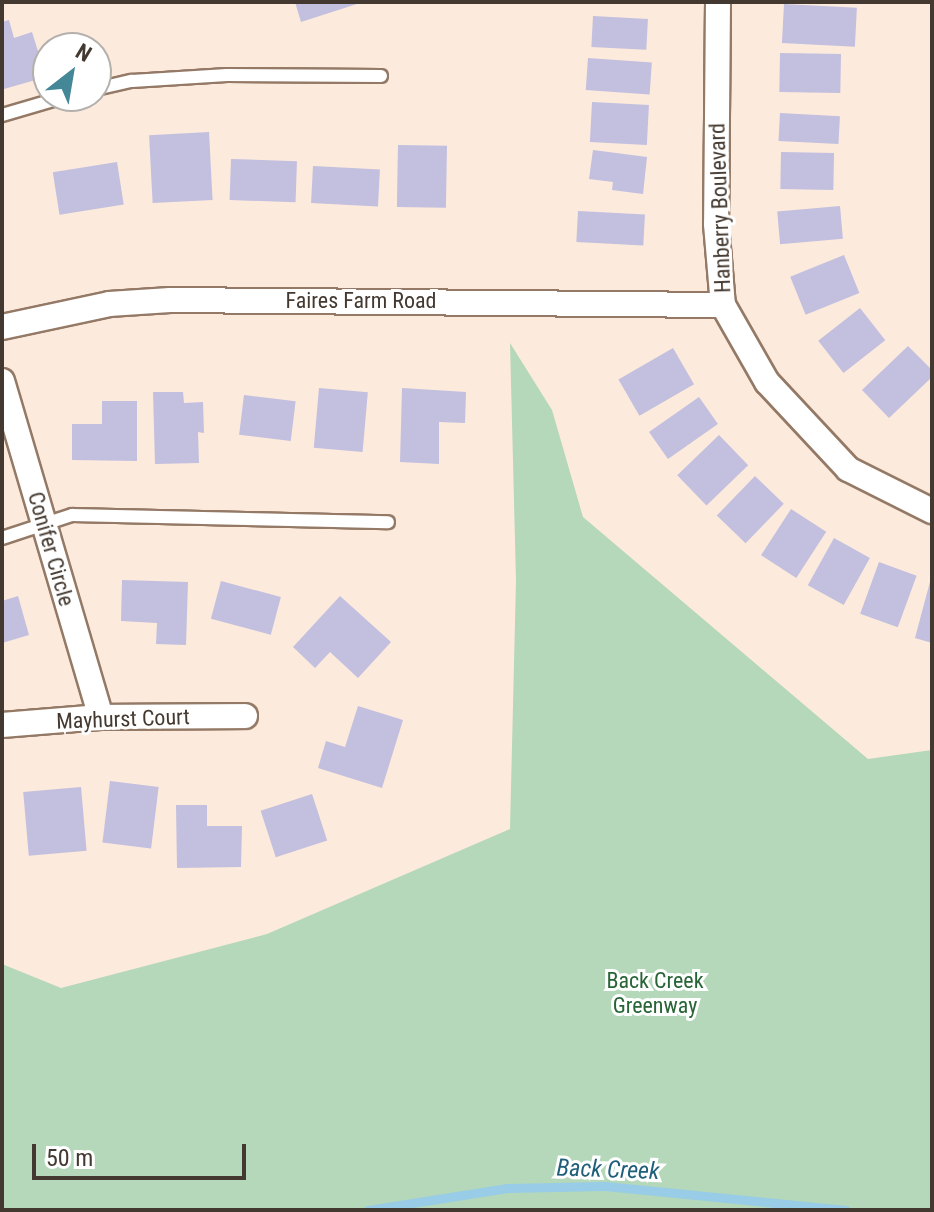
<!DOCTYPE html>
<style>
body{margin:0}
#map{position:relative;width:934px;height:1212px;overflow:hidden;background:#fceadd;font-family:"Roboto Condensed",sans-serif}
div>[style]{position:absolute}
.green>*{inset:0;background:#b4d8b9}
.stream>*{height:9px;margin:-4.5px;padding:0 4.5px;transform-origin:4.5px;border-radius:4.5px;background:#98cce7}
.building>*{inset:0;background:#c2bfdf;transform-origin:0 0}
.roads{filter:drop-shadow(2px 0 #947a66) drop-shadow(-2px 0 #947a66) drop-shadow(0 2px #947a66) drop-shadow(0 -2px #947a66)}
.service>*{height:12px;margin:-6px;padding:0 6px;transform-origin:6px;border-radius:6px;background:#fff}
.minor>*{height:24px;margin:-12px;padding:0 12px;transform-origin:12px;border-radius:12px;background:#fff}
span{translate:-50% -50%;white-space:nowrap;text-align:center;line-height:1.15;-webkit-text-stroke:6px #fff;paint-order:stroke}
.street-label{font-size:22px;color:#443930}
.park-label{font-size:22px;color:#286436}
.water-label{font-size:24px;color:#205f7a;font-style:italic}
.frame{position:absolute;inset:0;border:4px solid #443930;pointer-events:none}
.north{position:absolute;left:32px;top:32px;width:80px;height:80px;box-sizing:border-box;background:#fff;border:2px solid #b4b0ac;border-radius:50%;rotate:31deg;font-size:22px;font-weight:700;line-height:32px;text-align:center;color:#443930}
.north::after{content:'';display:block;margin:auto;width:28px;height:36px;background:#448797;clip-path:polygon(50% 0,100% 100%,50% 72%,0 100%)}
.scale{position:absolute;left:32px;top:1144px;width:214px;height:36px;box-sizing:border-box;border:4px solid #443930;border-top:0;padding-left:10px;font-size:24px;line-height:28px;white-space:nowrap;color:#443930;-webkit-text-stroke:6px #fff;paint-order:stroke}
</style>
<div id="map">
<div class="green">
<i style="clip-path:polygon(510px 343px,552px 410px,583px 517px,868px 759px,932px 750px,932px 1210px,2px 1210px,2px 964px,61px 988px,267px 934px,510px 829px,516px 581px)"></i>
</div>
<div class="stream">
<i style="left:368px;top:1210px;width:141px;rotate:-9deg"></i>
<i style="left:507px;top:1188px;width:98px;rotate:-1.2deg"></i>
<i style="left:605px;top:1186px;width:242px;rotate:5.7deg"></i>
</div>
<div class="building">
<i style="clip-path:polygon(295px 2px,360px 2px,360px 3px,301px 22px)"></i>
<i style="left:784px;top:4px;width:73px;height:39px;rotate:3deg"></i>
<i style="left:593px;top:16px;width:55px;height:31px;rotate:3deg"></i>
<i style="clip-path:polygon(9px 20px,14px 38px,32px 32px,46px 77px,4px 89px,2px 22px)"></i>
<i style="left:780px;top:53px;width:61px;height:39px;rotate:1deg"></i>
<i style="left:588px;top:58px;width:64px;height:32px;rotate:4deg"></i>
<i style="left:592px;top:102px;width:57px;height:40px;rotate:3deg"></i>
<i style="left:780px;top:113px;width:60px;height:28px;rotate:3deg"></i>
<i style="left:209px;top:132px;width:68px;height:60px;rotate:87deg"></i>
<i style="left:398px;top:145px;width:49px;height:62px;rotate:1deg"></i>
<i style="clip-path:polygon(593px 150px,647px 157px,643px 194px,612px 190px,613px 182px,589px 179px)"></i>
<i style="left:781px;top:152px;width:53px;height:37px;rotate:1deg"></i>
<i style="left:231px;top:159px;width:66px;height:41px;rotate:2deg"></i>
<i style="left:117px;top:162px;width:43px;height:65px;rotate:81deg"></i>
<i style="left:313px;top:166px;width:67px;height:37px;rotate:3deg"></i>
<i style="left:840px;top:206px;width:33px;height:63px;rotate:85deg"></i>
<i style="left:578px;top:211px;width:67px;height:31px;rotate:3deg"></i>
<i style="left:844px;top:255px;width:41px;height:58px;rotate:68deg"></i>
<i style="left:860px;top:308px;width:41px;height:53px;rotate:52deg"></i>
<i style="clip-path:polygon(908px 346px,932px 370px,932px 377px,889px 418px,862px 390px)"></i>
<i style="left:673px;top:348px;width:42px;height:63px;rotate:60deg"></i>
<i style="left:319px;top:388px;width:49px;height:60px;rotate:5deg"></i>
<i style="clip-path:polygon(402px 388px,466px 392px,465px 423px,439px 422px,439px 464px,400px 462px)"></i>
<i style="clip-path:polygon(153px 392px,183px 392px,184px 403px,203px 402px,204px 433px,198px 432px,199px 463px,155px 464px)"></i>
<i style="left:244px;top:395px;width:52px;height:40px;rotate:7deg"></i>
<i style="left:699px;top:397px;width:33px;height:61px;rotate:55deg"></i>
<i style="clip-path:polygon(102px 401px,137px 401px,137px 461px,72px 460px,72px 424px,102px 424px)"></i>
<i style="left:719px;top:435px;width:42px;height:58px;rotate:46deg"></i>
<i style="left:755px;top:476px;width:40px;height:55px;rotate:44deg"></i>
<i style="left:791px;top:509px;width:42px;height:55px;rotate:33deg"></i>
<i style="left:834px;top:538px;width:41px;height:54px;rotate:29deg"></i>
<i style="left:879px;top:562px;width:40px;height:55px;rotate:20deg"></i>
<i style="clip-path:polygon(931px 578px,932px 579px,932px 643px,915px 638px)"></i>
<i style="clip-path:polygon(122px 580px,188px 582px,186px 645px,156px 644px,157px 623px,121px 621px)"></i>
<i style="left:221px;top:581px;width:62px;height:39px;rotate:15deg"></i>
<i style="clip-path:polygon(18px 596px,29px 635px,2px 643px,2px 601px)"></i>
<i style="clip-path:polygon(340px 596px,391px 642px,358px 678px,330px 652px,315px 668px,293px 647px)"></i>
<i style="clip-path:polygon(358px 706px,403px 720px,382px 788px,318px 768px,326px 741px,345px 747px)"></i>
<i style="left:110px;top:781px;width:49px;height:62px;rotate:7deg"></i>
<i style="left:81px;top:787px;width:64px;height:58px;rotate:85deg"></i>
<i style="left:312px;top:794px;width:49px;height:54px;rotate:72deg"></i>
<i style="clip-path:polygon(176px 805px,207px 805px,207px 826px,242px 826px,241px 867px,177px 868px)"></i>
</div>
<div class="roads">
<div class="service">
<i style="left:96px;top:89px;width:37px;rotate:-13deg"></i>
<i style="left:132px;top:81px;width:95px;rotate:-3.6deg"></i>
<i style="left:227px;top:75px;width:154px;rotate:0.4deg"></i>
<i style="left:2px;top:115px;width:68px;rotate:-16.3deg"></i>
<i style="left:2px;top:538px;width:74px;rotate:-18.2deg"></i>
<i style="left:72px;top:515px;width:316px;rotate:1.3deg"></i>
</div>
<div class="minor">
<i style="left:718px;top:2px;width:222px;rotate:90.5deg"></i>
<i style="left:716px;top:224px;width:81px;rotate:85.1deg"></i>
<i style="left:723px;top:305px;width:89px;rotate:60.3deg"></i>
<i style="left:767px;top:382px;width:119px;rotate:47deg"></i>
<i style="left:848px;top:469px;width:94px;rotate:26.6deg"></i>
<i style="left:2px;top:327px;width:109px;rotate:-12.1deg"></i>
<i style="left:109px;top:304px;width:61px;rotate:-3.8deg"></i>
<i style="left:170px;top:300px;width:553px;rotate:0.52deg"></i>
<i style="left:2px;top:381px;width:350px;rotate:73.6deg"></i>
<i style="left:2px;top:725px;width:99px;rotate:-4.6deg"></i>
<i style="left:101px;top:717px;width:144px;rotate:-0.4deg"></i>
</div>
</div>
<div class="street-label">
<span style="left:720px;top:208px;rotate:-92deg">Hanberry Boulevard</span>
<span style="left:361px;top:301px">Faires Farm Road</span>
<span style="left:51px;top:549px;rotate:74deg">Conifer Circle</span>
<span style="left:123px;top:719px;rotate:-2deg">Mayhurst Court</span>
</div>
<div class="park-label">
<span style="left:655px;top:993px">Back Creek<br>Greenway</span>
</div>
<div class="water-label">
<span style="left:608px;top:1170px;rotate:2deg">Back Creek</span>
</div>
<div class="frame"></div>
<div class="north">N</div>
<div class="scale">50 m</div>
</div>
